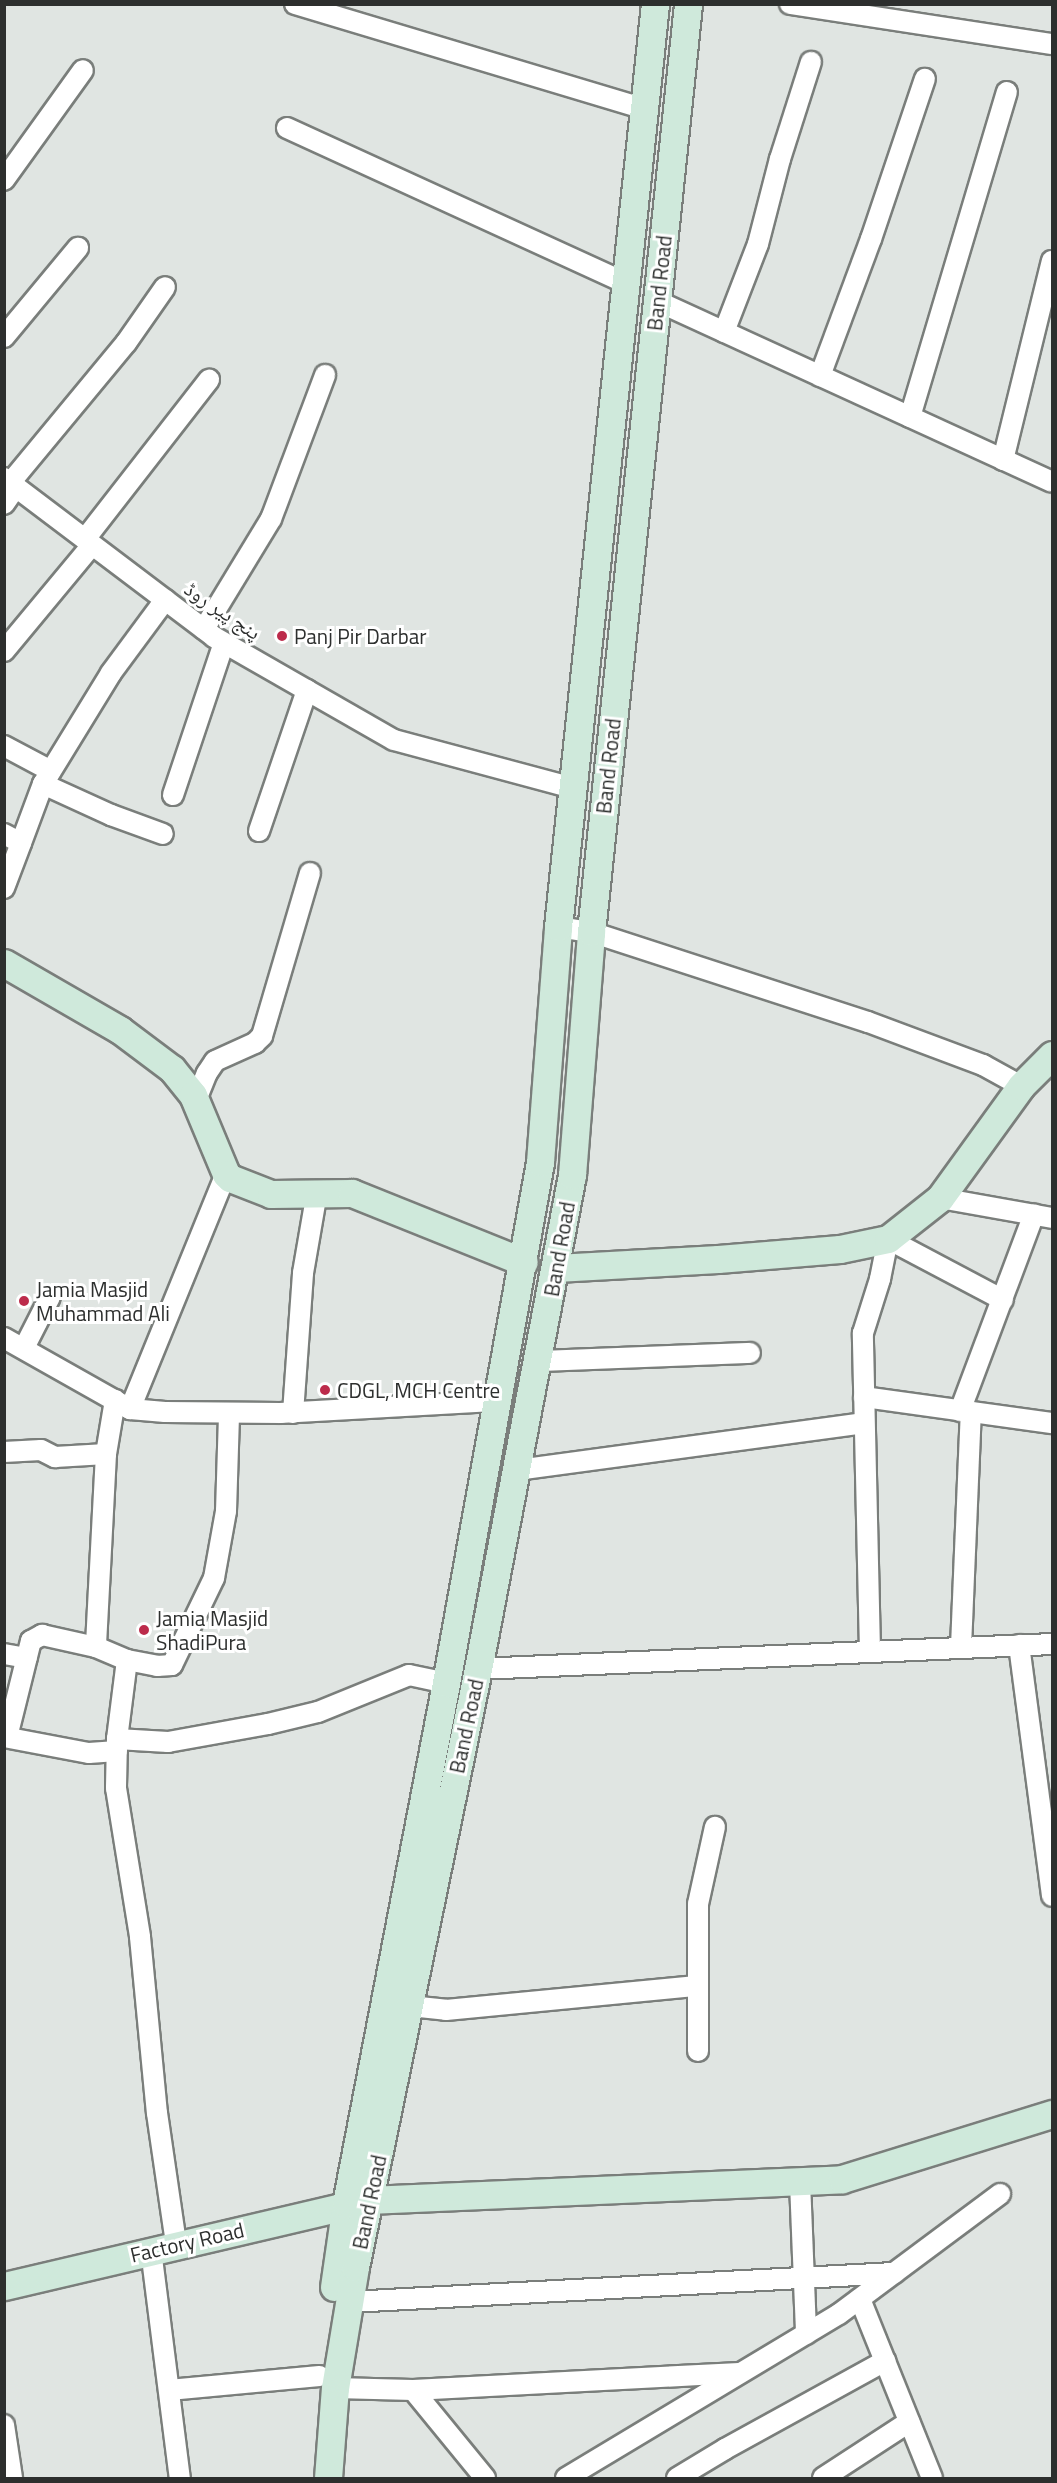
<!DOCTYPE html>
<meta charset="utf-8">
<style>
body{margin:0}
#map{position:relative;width:1057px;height:2483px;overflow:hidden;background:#e0e5e2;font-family:"Titillium Web","Noto Naskh Arabic",sans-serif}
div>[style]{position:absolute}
.roads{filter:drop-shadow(2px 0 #7a7e7b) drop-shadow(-2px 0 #7a7e7b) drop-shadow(0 2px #7a7e7b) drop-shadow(0 -2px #7a7e7b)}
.street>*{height:20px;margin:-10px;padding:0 10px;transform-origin:10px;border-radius:10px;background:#fff}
.secondary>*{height:27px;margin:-13.5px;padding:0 13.5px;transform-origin:13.5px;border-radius:13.5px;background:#cfe9db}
.dots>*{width:16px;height:16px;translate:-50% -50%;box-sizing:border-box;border:3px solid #fff;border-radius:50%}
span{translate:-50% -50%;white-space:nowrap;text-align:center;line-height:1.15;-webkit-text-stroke:6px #fff;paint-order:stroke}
.street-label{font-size:21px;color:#2d2f2e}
.poi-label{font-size:21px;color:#2d2f2e}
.left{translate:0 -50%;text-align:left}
.frame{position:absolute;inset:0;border:6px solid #2d2f2e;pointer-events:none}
</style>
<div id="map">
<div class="roads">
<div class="street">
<i style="left:295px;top:4px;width:365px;rotate:16.7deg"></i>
<i style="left:790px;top:4px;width:265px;rotate:8.7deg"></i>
<i style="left:287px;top:128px;width:374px;rotate:24.6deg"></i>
<i style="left:4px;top:180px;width:135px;rotate:-54.3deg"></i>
<i style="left:657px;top:301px;width:434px;rotate:24.6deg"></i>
<i style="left:724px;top:332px;width:94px;rotate:-68.9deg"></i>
<i style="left:758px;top:244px;width:88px;rotate:-75.5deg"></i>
<i style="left:780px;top:159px;width:102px;rotate:-72.3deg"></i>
<i style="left:4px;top:337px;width:116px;rotate:-50.3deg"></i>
<i style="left:820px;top:376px;width:146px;rotate:-69.6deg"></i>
<i style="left:871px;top:239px;width:169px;rotate:-71.4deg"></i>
<i style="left:910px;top:417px;width:339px;rotate:-73.4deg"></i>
<i style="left:1003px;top:460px;width:205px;rotate:-76.2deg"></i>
<i style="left:4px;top:478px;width:263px;rotate:37.1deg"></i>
<i style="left:214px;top:637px;width:207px;rotate:29.8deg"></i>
<i style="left:394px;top:740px;width:185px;rotate:15deg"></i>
<i style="left:10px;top:483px;width:182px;rotate:-50.4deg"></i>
<i style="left:126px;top:343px;width:68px;rotate:-55.1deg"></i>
<i style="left:4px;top:504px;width:21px;rotate:-55deg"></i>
<i style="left:85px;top:539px;width:202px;rotate:-52.1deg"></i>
<i style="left:204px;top:629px;width:129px;rotate:-58.7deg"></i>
<i style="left:271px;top:519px;width:154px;rotate:-69.4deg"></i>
<i style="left:4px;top:651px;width:138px;rotate:-50.3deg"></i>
<i style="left:4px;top:746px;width:53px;rotate:28deg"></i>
<i style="left:43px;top:784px;width:75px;rotate:24.5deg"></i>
<i style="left:111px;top:815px;width:55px;rotate:20.1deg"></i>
<i style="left:173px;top:795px;width:160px;rotate:-71.5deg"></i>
<i style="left:259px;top:831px;width:149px;rotate:-71.2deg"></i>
<i style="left:4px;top:834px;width:19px;rotate:28deg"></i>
<i style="left:21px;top:843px;width:63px;rotate:-69.6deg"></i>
<i style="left:43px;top:784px;width:130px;rotate:-58.5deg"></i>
<i style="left:111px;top:673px;width:91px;rotate:-53.5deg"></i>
<i style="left:4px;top:888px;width:48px;rotate:-69.3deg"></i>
<i style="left:558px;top:927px;width:33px;rotate:9deg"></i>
<i style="left:591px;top:932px;width:291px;rotate:18deg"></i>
<i style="left:868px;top:1022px;width:123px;rotate:20.5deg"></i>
<i style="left:983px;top:1065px;width:43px;rotate:28.9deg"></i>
<i style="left:196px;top:1100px;width:29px;rotate:-68deg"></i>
<i style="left:207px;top:1073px;width:14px;rotate:-56deg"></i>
<i style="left:215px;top:1061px;width:44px;rotate:-24.2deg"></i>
<i style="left:255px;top:1043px;width:10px;rotate:-45deg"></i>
<i style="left:262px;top:1036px;width:170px;rotate:-73.6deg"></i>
<i style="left:940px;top:1198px;width:114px;rotate:10.1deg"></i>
<i style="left:4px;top:1338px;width:145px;rotate:29.4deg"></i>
<i style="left:130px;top:1409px;width:35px;rotate:5deg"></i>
<i style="left:165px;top:1412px;width:116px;rotate:0.5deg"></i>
<i style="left:281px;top:1413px;width:216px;rotate:-3.2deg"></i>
<i style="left:24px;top:1348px;width:57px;rotate:-63deg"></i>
<i style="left:538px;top:1361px;width:212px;rotate:-2.2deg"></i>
<i style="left:864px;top:1397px;width:190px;rotate:7.9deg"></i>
<i style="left:130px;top:1409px;width:254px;rotate:-67.8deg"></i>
<i style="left:960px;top:1411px;width:210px;rotate:-69.4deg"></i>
<i style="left:293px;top:1413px;width:140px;rotate:-85.9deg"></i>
<i style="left:303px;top:1273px;width:82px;rotate:-80.2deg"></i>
<i style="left:4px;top:1452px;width:37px;rotate:-3deg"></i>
<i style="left:41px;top:1450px;width:16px;rotate:27deg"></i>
<i style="left:55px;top:1457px;width:51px;rotate:-3.4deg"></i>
<i style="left:106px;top:1454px;width:55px;rotate:-80.5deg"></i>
<i style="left:106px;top:1454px;width:193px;rotate:93deg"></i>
<i style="left:96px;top:1647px;width:34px;rotate:23deg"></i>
<i style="left:127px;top:1660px;width:80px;rotate:97.2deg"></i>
<i style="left:117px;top:1739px;width:51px;rotate:3.4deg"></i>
<i style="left:168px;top:1742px;width:102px;rotate:-10.2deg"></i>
<i style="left:268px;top:1724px;width:51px;rotate:-13.5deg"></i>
<i style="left:318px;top:1712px;width:98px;rotate:-22.1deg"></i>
<i style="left:409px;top:1675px;width:38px;rotate:12deg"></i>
<i style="left:517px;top:1470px;width:350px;rotate:-7.7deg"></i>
<i style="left:1019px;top:1645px;width:253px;rotate:82.5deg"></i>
<i style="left:961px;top:1647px;width:235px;rotate:-87.6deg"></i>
<i style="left:870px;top:1651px;width:318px;rotate:-91.3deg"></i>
<i style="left:863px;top:1333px;width:57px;rotate:-72.5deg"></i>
<i style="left:880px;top:1279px;width:41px;rotate:-78.7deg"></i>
<i style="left:888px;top:1239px;width:130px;rotate:27.9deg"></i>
<i style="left:4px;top:1654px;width:23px;rotate:10deg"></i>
<i style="left:127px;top:1660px;width:31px;rotate:11deg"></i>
<i style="left:157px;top:1666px;width:15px;rotate:-4deg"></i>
<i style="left:172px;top:1665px;width:97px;rotate:-64.2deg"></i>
<i style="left:214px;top:1578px;width:68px;rotate:-79.8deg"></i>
<i style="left:226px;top:1511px;width:98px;rotate:-88.2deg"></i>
<i style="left:478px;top:1669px;width:575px;rotate:-2.49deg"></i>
<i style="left:4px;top:1737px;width:86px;rotate:10.7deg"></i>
<i style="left:89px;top:1753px;width:28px;rotate:-4deg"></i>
<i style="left:7px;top:1737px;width:99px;rotate:-76deg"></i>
<i style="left:31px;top:1641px;width:13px;rotate:-29deg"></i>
<i style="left:42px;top:1635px;width:55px;rotate:12.5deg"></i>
<i style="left:117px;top:1739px;width:49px;rotate:91.2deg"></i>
<i style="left:116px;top:1788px;width:151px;rotate:80.8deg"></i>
<i style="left:140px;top:1937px;width:177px;rotate:84.5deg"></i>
<i style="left:157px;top:2113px;width:132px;rotate:81.7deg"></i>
<i style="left:410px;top:2006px;width:36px;rotate:6deg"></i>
<i style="left:446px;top:2010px;width:252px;rotate:-5.5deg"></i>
<i style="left:698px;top:2051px;width:147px;rotate:-90deg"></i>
<i style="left:698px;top:1904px;width:79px;rotate:-77.6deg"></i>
<i style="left:800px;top:2182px;width:152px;rotate:87.7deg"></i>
<i style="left:151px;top:2250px;width:230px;rotate:82.8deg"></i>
<i style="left:860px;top:2299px;width:193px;rotate:68.1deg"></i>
<i style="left:350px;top:2302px;width:545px;rotate:-3.05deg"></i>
<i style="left:335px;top:2388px;width:78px;rotate:1.5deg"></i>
<i style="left:413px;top:2390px;width:114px;rotate:50.7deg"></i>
<i style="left:169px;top:2390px;width:151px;rotate:-5.3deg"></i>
<i style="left:413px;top:2390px;width:327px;rotate:-3deg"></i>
<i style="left:4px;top:2425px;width:54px;rotate:81.4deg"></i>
<i style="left:566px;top:2478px;width:318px;rotate:-31deg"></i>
<i style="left:839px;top:2314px;width:201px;rotate:-36.7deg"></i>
<i style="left:677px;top:2478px;width:56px;rotate:-31.1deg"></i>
<i style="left:725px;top:2449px;width:183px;rotate:-28.8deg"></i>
<i style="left:823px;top:2478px;width:103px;rotate:-33.1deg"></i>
</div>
<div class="secondary">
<i style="left:4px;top:963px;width:134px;rotate:30deg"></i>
<i style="left:120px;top:1030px;width:65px;rotate:36.9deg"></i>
<i style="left:172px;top:1069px;width:33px;rotate:51deg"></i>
<i style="left:193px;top:1095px;width:86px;rotate:67.3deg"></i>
<i style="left:226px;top:1174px;width:6px;rotate:45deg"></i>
<i style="left:230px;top:1178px;width:44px;rotate:21.3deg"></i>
<i style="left:271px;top:1194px;width:81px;rotate:-0.7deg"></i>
<i style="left:352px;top:1193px;width:185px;rotate:21.9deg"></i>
<i style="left:556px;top:1268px;width:162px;rotate:-3.2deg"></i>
<i style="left:718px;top:1259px;width:122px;rotate:-4.7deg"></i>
<i style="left:840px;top:1249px;width:49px;rotate:-11.8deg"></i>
<i style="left:888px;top:1239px;width:66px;rotate:-38.3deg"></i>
<i style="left:940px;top:1198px;width:138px;rotate:-54.1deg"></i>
<i style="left:1021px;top:1086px;width:44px;rotate:-45deg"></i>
<i style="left:4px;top:2286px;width:376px;rotate:-13.2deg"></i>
<i style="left:370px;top:2200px;width:472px;rotate:-2.5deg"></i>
<i style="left:842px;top:2179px;width:220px;rotate:-17.2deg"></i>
<i style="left:334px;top:2287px;width:84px;rotate:-81.8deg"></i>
<i style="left:346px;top:2204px;width:531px;rotate:-79.13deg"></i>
<i style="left:446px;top:1683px;width:529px;rotate:-79.77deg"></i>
<i style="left:540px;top:1162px;width:236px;rotate:-85.6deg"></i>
<i style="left:558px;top:927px;width:928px;rotate:-84deg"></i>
<i style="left:328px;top:2478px;width:90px;rotate:-85.6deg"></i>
<i style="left:335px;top:2388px;width:123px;rotate:-80.6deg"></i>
<i style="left:355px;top:2267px;width:611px;rotate:-78.38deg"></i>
<i style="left:478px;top:1669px;width:503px;rotate:-79.23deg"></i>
<i style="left:572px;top:1175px;width:244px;rotate:-85.5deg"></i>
<i style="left:591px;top:932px;width:933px;rotate:-84.03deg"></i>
</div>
</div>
<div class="dots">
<i style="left:282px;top:636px;background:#bc2b4b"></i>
<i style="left:24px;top:1301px;background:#bc2b4b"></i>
<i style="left:325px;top:1390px;background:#bc2b4b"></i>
<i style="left:144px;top:1630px;background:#bc2b4b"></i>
</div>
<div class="street-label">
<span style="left:659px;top:283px;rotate:-84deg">Band Road</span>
<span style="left:223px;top:610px;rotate:34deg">پنج پیر روڈ</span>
<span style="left:608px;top:766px;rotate:-84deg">Band Road</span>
<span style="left:559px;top:1249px;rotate:-80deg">Band Road</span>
<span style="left:466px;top:1726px;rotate:-78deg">Band Road</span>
<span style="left:369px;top:2202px;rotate:-78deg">Band Road</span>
<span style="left:187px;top:2242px;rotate:-13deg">Factory Road</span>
</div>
<div class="poi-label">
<span class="left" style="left:294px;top:636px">Panj Pir Darbar</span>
<span class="left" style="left:36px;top:1301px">Jamia Masjid<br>Muhammad Ali</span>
<span class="left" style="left:337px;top:1390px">CDGL, MCH Centre</span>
<span class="left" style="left:156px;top:1630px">Jamia Masjid<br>ShadiPura</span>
</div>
<div class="frame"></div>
</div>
